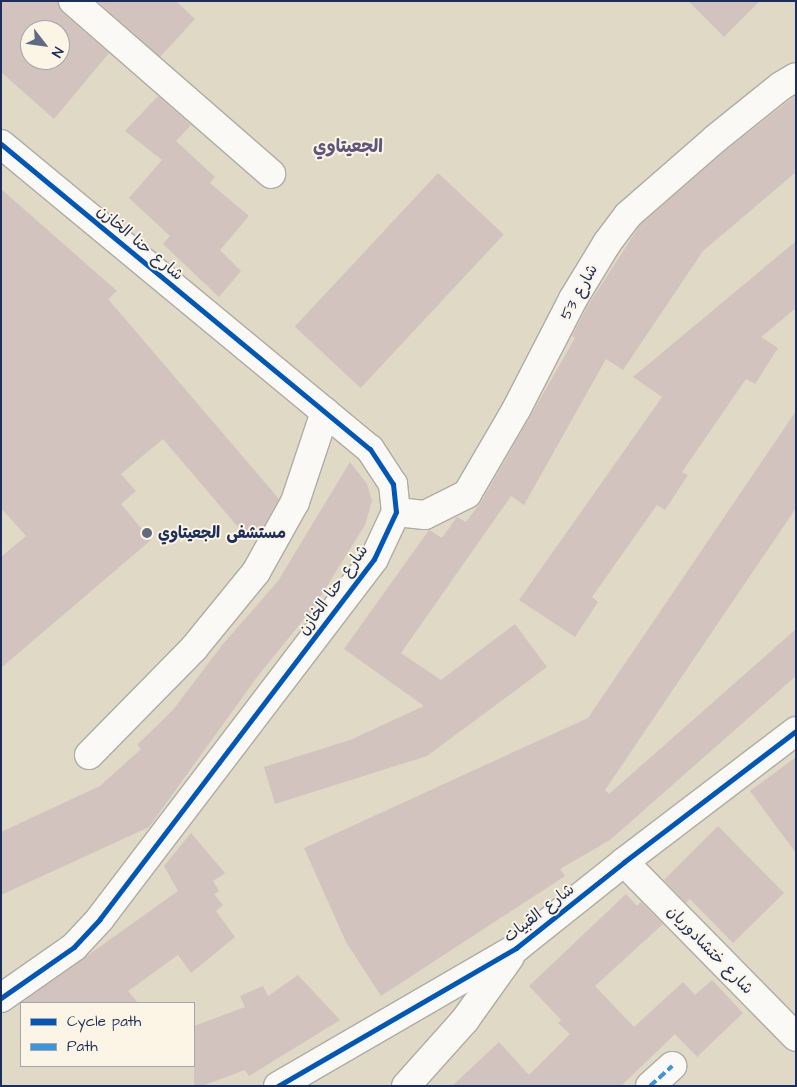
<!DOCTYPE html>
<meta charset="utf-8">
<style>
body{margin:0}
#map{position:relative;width:797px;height:1087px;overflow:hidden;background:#e0d9c6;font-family:"Architects Daughter","Playpen Sans Arabic",sans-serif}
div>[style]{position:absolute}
.building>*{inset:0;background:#d2c3bf;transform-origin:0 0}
.roads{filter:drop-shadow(1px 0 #aeaca4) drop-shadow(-1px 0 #aeaca4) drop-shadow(0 1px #aeaca4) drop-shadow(0 -1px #aeaca4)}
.minor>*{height:28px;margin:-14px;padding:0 14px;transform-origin:14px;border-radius:14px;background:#faf9f6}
.quiet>*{height:4px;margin-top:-2px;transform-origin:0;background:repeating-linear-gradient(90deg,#3a97de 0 8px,transparent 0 12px)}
.cycleway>*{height:5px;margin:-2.5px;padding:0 2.5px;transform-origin:2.5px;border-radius:2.5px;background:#0057b8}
.dots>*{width:14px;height:14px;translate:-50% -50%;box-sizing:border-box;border:2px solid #fcf5e5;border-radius:50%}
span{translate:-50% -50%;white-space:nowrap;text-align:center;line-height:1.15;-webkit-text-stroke:4px #fcf5e5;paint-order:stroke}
.street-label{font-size:16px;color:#1b2f5e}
.poi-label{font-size:16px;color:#1b2f5e;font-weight:700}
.left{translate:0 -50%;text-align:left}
.neighbourhood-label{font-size:18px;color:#5e567d;font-weight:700}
.frame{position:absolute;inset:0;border:2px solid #1b2f5e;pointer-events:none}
.legend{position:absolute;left:20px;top:1002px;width:175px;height:65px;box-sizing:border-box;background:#fcf5e5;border:1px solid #a2a6af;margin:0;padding:6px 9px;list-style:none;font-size:15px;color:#1b2f5e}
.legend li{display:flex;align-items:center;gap:10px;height:25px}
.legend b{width:25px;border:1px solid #a2a6af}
.north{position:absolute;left:20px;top:20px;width:50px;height:50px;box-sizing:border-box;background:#fcf5e5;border:1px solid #a2a6af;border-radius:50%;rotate:120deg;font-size:14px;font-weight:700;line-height:20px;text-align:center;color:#1b2f5e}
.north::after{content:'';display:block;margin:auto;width:18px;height:22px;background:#606a82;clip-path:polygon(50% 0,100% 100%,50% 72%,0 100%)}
</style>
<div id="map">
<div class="building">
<i style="clip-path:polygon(evenodd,1px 1px,58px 1px,63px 13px,109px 53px,54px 119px,1px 72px,1px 1px,30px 30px,60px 30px,60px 60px,30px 60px,30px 30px)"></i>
<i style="clip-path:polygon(97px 1px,176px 1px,195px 19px,160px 57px)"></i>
<i style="clip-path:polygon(688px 1px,760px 1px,724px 37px)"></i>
<i style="clip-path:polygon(796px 95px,796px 172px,703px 251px,623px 370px,606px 359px,524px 505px,511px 496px,401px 653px,441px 680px,515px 624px,547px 667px,427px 756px,275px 804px,264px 767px,350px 740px,424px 706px,344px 649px,429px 530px,442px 538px,457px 517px,466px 522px,481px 502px,575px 338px,572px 336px,587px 307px,640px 225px,725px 151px)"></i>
<i style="clip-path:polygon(158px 96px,191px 125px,176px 141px,215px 177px,210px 183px,249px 216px,220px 250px,241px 271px,219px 297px,163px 244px,170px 236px,129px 198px,162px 160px,125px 131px)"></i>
<i style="left:438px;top:173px;width:90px;height:210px;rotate:43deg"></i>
<i style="clip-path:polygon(1px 189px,117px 291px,108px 299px,279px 499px,262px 530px,249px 540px,163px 439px,121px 474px,136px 491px,121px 504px,151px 540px,1px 668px,1px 557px,26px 536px,1px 508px)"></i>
<i style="clip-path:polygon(796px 241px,796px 308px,761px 337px,778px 348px,755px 384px,746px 379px,682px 472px,688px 475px,665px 510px,657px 505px,592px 597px,598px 602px,575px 637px,519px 600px,662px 397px,633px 377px)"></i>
<i style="clip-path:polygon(796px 411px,796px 508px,605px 790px,609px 794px,796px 629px,796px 676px,610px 840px,560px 869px,565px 876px,381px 996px,346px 942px,304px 848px,588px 718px)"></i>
<i style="clip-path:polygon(350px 462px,367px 484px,372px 501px,365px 525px,309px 615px,308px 614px,257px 677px,149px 827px,1px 895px,1px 832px,100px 786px,141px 749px,137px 745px,172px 711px,223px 644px,278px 581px)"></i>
<i style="clip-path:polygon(796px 757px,796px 853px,750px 791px)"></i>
<i style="clip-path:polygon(718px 826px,784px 893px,733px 943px,690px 899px,686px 903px,664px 880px)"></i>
<i style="clip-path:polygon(191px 833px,225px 873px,213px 881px,219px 891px,214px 894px,223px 905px,216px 911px,235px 937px,191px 973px,178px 955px,128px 991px,138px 1003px,21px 1003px,178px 891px,164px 866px)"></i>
<i style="clip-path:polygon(626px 894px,637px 906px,641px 902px,663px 924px,595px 986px,634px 1027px,683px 982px,695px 995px,712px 980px,743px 1013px,697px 1057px,675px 1034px,621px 1086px,452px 1086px,499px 1042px,529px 1075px,570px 1034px,558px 1023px,561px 1020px,529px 986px)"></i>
<i style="clip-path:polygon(298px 975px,340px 1020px,249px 1076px,245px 1070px,202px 1086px,194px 1086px,194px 1026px,245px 1007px,240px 996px,263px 986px,268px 996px)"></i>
</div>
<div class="roads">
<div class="minor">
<i style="left:73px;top:1px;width:263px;rotate:41.1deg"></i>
<i style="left:1px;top:144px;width:479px;rotate:39.6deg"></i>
<i style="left:370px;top:449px;width:42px;rotate:56.7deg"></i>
<i style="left:393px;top:484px;width:28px;rotate:84deg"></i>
<i style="left:396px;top:512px;width:52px;rotate:115.1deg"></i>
<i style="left:374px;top:559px;width:452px;rotate:127.3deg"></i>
<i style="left:100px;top:919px;width:38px;rotate:133deg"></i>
<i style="left:74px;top:947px;width:89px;rotate:145.1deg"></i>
<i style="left:396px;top:512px;width:29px;rotate:6deg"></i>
<i style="left:425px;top:515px;width:47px;rotate:-26.6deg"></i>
<i style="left:467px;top:494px;width:99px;rotate:-59.8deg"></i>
<i style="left:517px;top:408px;width:123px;rotate:-62.8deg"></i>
<i style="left:573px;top:299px;width:66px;rotate:-58.7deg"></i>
<i style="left:607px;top:243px;width:35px;rotate:-53deg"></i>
<i style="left:628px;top:215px;width:116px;rotate:-41.1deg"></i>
<i style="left:715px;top:139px;width:85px;rotate:-38.8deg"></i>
<i style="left:781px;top:86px;width:17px;rotate:-31deg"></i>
<i style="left:89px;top:755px;width:150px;rotate:-45.5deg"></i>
<i style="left:194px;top:648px;width:98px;rotate:-50.8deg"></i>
<i style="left:256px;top:572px;width:80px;rotate:-60.9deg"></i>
<i style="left:295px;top:502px;width:95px;rotate:-71.6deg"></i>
<i style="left:624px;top:862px;width:245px;rotate:45.5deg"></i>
<i style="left:278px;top:1086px;width:275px;rotate:-30.1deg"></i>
<i style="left:516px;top:948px;width:138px;rotate:-38.5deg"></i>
<i style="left:624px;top:862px;width:216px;rotate:-37.3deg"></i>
<i style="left:406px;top:1086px;width:89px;rotate:-48.2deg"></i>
<i style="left:465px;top:1020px;width:77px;rotate:-54.5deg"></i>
<i style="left:650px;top:1086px;width:30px;rotate:-42deg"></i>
</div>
</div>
<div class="quiet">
<i style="left:650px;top:1086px;width:30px;rotate:-42deg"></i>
</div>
<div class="cycleway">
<i style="left:1px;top:144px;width:479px;rotate:39.6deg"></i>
<i style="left:370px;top:449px;width:42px;rotate:56.7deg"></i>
<i style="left:393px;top:484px;width:28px;rotate:84deg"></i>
<i style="left:396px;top:512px;width:52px;rotate:115.1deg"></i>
<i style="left:374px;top:559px;width:452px;rotate:127.3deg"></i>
<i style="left:100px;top:919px;width:38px;rotate:133deg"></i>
<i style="left:74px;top:947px;width:89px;rotate:145.1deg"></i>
<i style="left:278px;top:1086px;width:275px;rotate:-30.1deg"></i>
<i style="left:516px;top:948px;width:138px;rotate:-38.5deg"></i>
<i style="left:624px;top:862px;width:216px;rotate:-37.3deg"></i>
</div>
<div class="dots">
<i style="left:147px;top:533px;background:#606a82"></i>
</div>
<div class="street-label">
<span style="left:140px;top:243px;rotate:40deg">شارع حنا الخازن</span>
<span style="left:579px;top:292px;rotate:-61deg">شارع 53</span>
<span style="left:333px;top:590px;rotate:-54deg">شارع حنا الخازن</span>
<span style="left:539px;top:913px;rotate:-38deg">شارع القبيات</span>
<span style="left:710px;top:950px;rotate:46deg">شارع ختشادوريان</span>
</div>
<div class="poi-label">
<span class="left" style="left:158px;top:533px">مستشفى الجعيتاوي</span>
</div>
<div class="neighbourhood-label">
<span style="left:348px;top:147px">الجعيتاوي</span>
</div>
<div class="frame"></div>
<ul class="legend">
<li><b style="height:6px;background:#0057b8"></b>Cycle path</li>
<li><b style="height:6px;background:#3a97de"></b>Path</li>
</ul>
<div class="north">N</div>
</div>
